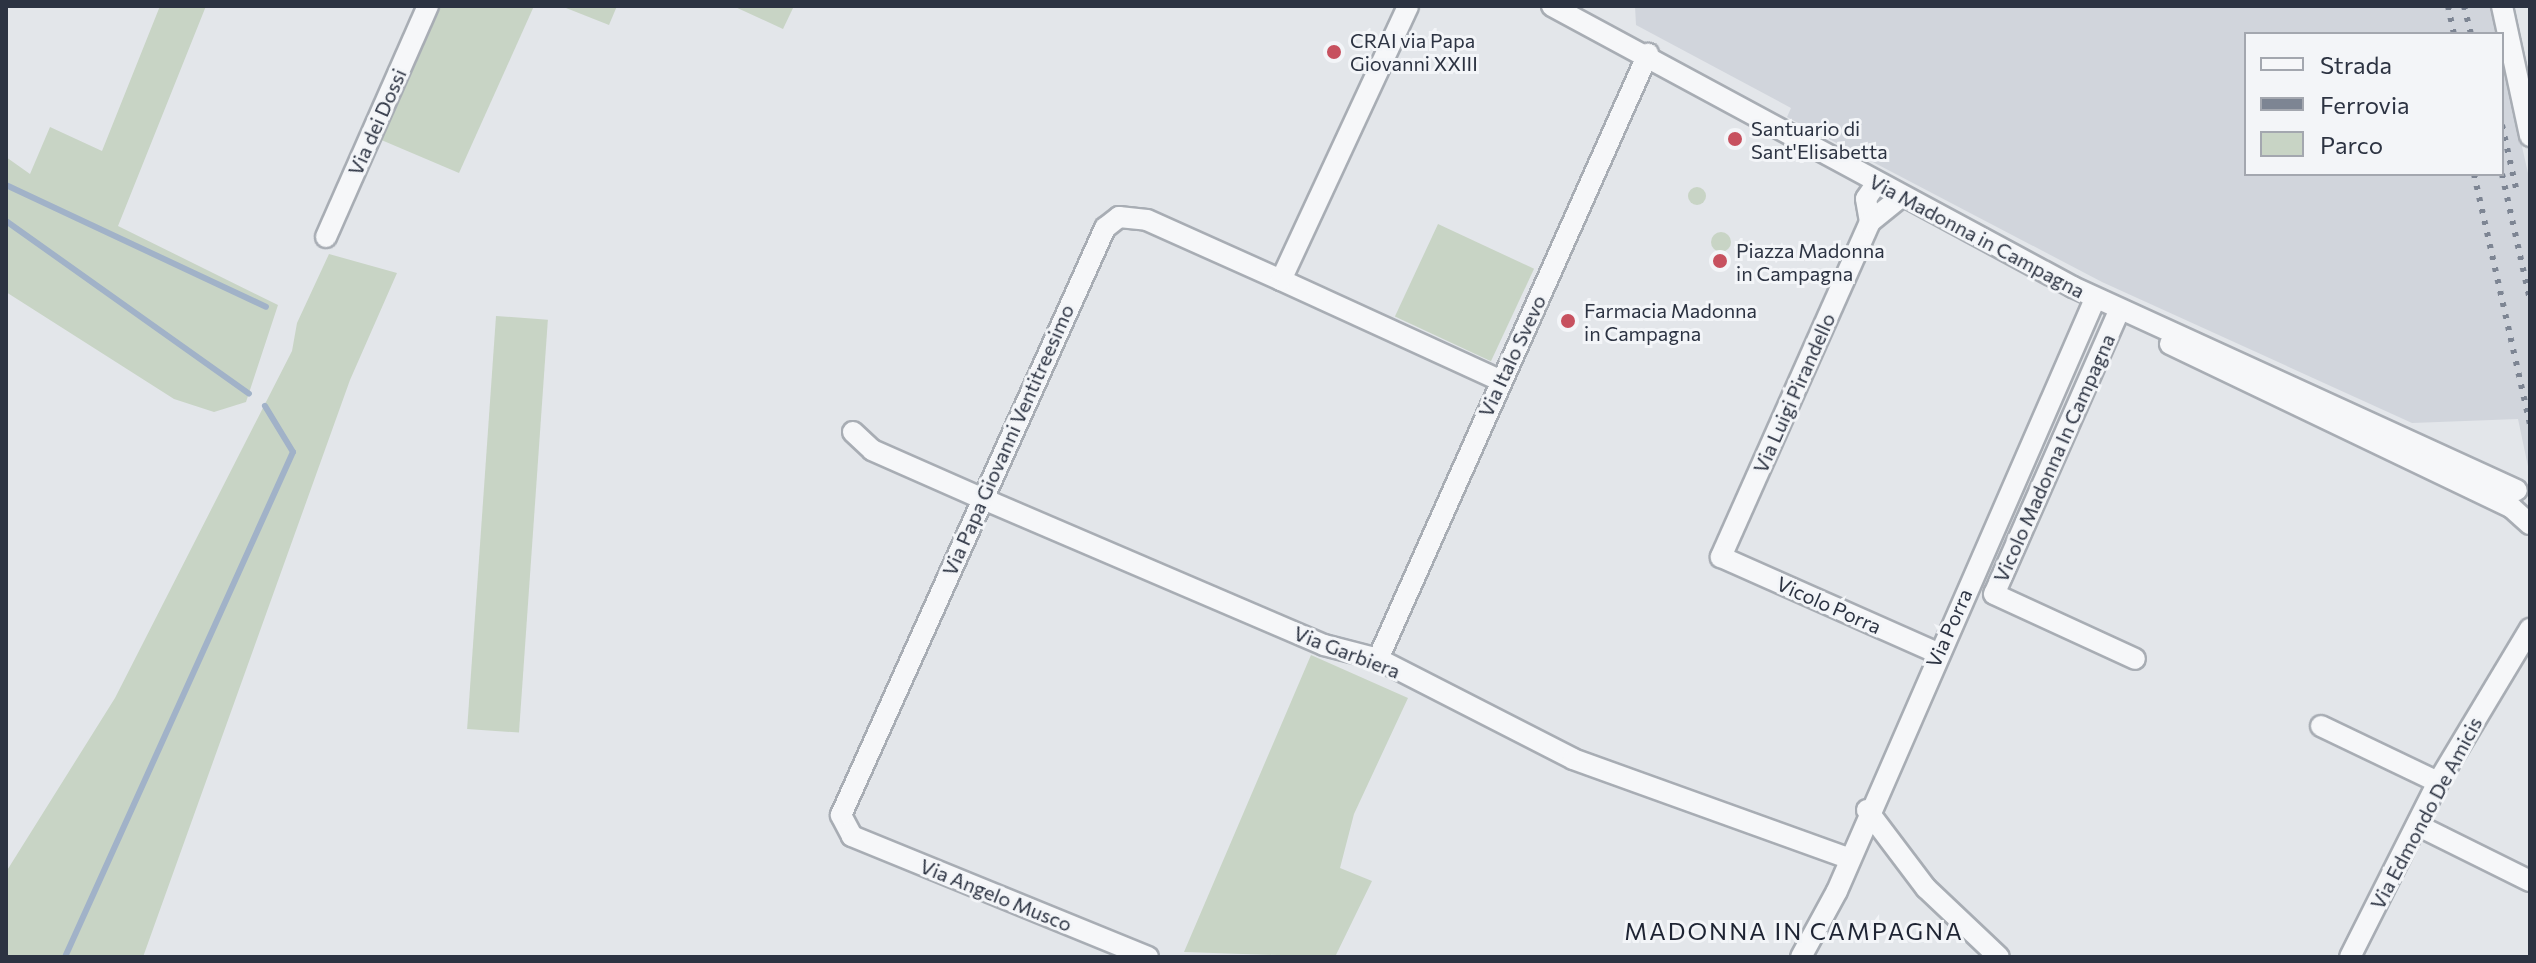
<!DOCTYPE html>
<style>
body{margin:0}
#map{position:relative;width:2536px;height:963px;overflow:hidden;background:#e3e6ea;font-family:Commissioner,sans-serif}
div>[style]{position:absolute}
.built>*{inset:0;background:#d1d5dc}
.green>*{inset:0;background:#c8d4c5;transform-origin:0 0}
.round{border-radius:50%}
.stream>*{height:6px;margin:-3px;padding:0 3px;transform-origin:3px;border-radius:3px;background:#a1b2c8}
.roads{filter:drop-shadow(2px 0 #a8adb4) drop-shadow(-2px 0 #a8adb4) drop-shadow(0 2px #a8adb4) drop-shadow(0 -2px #a8adb4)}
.minor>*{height:20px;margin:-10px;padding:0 10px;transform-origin:10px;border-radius:10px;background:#f6f7f9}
.rail>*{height:6px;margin-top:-3px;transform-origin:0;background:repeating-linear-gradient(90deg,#7d8593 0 4px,transparent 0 12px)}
.dots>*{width:22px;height:22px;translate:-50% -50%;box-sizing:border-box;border:4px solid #f3f5f8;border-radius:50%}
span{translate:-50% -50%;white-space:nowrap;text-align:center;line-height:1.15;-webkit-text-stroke:6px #f3f5f8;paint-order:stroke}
.poi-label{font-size:20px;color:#2c3342}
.left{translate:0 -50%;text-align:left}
.street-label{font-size:20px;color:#2c3342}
.quarter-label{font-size:24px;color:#1e2433;letter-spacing:2px}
.frame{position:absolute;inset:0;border:8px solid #2c3342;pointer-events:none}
.legend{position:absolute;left:2244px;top:32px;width:260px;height:144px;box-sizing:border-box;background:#f3f5f8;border:2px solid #a3a7af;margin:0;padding:10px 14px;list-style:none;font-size:24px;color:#2c3342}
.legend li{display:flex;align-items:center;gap:16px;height:40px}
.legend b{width:40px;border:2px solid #a3a7af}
</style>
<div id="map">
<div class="built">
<i style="clip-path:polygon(1635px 6px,2490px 6px,2497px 34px,2246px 34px,2246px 174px,2502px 174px,2502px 58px,2530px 182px,2530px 476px,2518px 419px,2412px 423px,2102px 282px,1787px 117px,1791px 108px,1636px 25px)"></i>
</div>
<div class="green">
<i style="clip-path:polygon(160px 6px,206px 6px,118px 226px,278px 305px,246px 402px,214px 412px,174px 399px,6px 292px,6px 157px,30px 174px,50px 127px,102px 151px)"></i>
<i style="clip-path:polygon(438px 6px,534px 6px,459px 173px,379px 139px)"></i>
<i style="clip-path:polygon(561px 6px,617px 6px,609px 25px)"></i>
<i style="clip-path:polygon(733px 6px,794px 6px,783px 29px)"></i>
<i class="round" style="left:1688px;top:187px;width:18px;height:18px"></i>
<i style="left:1438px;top:224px;width:106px;height:102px;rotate:25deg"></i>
<i class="round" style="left:1711px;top:232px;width:20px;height:20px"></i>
<i style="clip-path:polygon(329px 254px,397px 273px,350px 380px,143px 957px,6px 957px,6px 872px,115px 698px,292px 351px,297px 323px)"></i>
<i style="left:496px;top:316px;width:52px;height:414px;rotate:4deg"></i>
<i style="clip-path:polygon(1311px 655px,1408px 698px,1354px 814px,1340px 868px,1372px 881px,1335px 957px,1184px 952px)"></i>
</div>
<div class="stream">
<i style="left:6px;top:185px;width:287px;rotate:25.1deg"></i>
<i style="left:6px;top:221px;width:298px;rotate:35.4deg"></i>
<i style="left:65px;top:957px;width:554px;rotate:-65.7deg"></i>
<i style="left:293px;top:452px;width:54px;rotate:-121.3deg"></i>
</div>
<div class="roads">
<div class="minor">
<i style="left:1552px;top:6px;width:592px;rotate:28.34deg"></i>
<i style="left:2073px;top:287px;width:488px;rotate:24.6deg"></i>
<i style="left:2502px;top:6px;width:133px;rotate:77.8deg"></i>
<i style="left:1877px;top:183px;width:19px;rotate:125deg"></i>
<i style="left:1866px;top:199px;width:23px;rotate:80deg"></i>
<i style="left:1870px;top:222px;width:367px;rotate:114deg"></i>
<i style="left:1721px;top:557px;width:237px;rotate:23.9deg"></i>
<i style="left:1870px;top:222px;width:40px;rotate:-39deg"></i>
<i style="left:326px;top:237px;width:253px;rotate:-66.2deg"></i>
<i style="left:1281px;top:280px;width:240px;rotate:24.6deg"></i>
<i style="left:2119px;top:311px;width:309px;rotate:113.8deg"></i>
<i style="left:1994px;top:594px;width:155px;rotate:24.7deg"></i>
<i style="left:2170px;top:344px;width:379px;rotate:25.6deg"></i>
<i style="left:2512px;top:508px;width:24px;rotate:42deg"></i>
<i style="left:853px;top:432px;width:26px;rotate:43deg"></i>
<i style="left:872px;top:450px;width:119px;rotate:23.8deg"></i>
<i style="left:981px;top:498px;width:373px;rotate:23.2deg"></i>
<i style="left:1324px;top:645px;width:56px;rotate:14.5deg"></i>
<i style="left:1378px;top:659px;width:219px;rotate:27.1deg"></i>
<i style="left:1573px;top:759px;width:292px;rotate:19.8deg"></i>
<i style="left:1378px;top:659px;width:663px;rotate:-65.95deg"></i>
<i style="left:2321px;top:726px;width:130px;rotate:25.6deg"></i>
<i style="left:1867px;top:810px;width:98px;rotate:52.9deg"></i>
<i style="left:1926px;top:888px;width:100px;rotate:43.4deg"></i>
<i style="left:2417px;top:825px;width:126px;rotate:26.4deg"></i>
<i style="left:1148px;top:957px;width:320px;rotate:-157.8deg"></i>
<i style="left:852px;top:836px;width:24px;rotate:-118deg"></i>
<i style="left:841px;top:815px;width:644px;rotate:-65.78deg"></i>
<i style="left:1105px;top:228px;width:18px;rotate:-38deg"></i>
<i style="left:1119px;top:217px;width:28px;rotate:6deg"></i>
<i style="left:1147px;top:220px;width:147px;rotate:24.1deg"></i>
<i style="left:1281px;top:280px;width:302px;rotate:-65.1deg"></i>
<i style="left:1801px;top:957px;width:75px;rotate:-61.4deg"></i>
<i style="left:1837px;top:891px;width:646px;rotate:-66.45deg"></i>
<i style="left:2350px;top:957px;width:196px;rotate:-63.3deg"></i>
<i style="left:2438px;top:782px;width:179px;rotate:-59deg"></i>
</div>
</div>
<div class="rail">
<i style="left:2448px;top:6px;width:29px;rotate:78deg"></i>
<i style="left:2464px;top:6px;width:29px;rotate:76deg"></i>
<i style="left:2502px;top:125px;width:65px;rotate:77.5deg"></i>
<i style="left:2474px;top:174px;width:257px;rotate:77.4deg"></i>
<i style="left:2502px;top:174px;width:129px;rotate:77.5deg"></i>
</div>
<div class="dots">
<i style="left:1334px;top:52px;background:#c7515f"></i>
<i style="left:1735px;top:139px;background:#c7515f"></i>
<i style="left:1720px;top:261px;background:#c7515f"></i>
<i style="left:1568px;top:321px;background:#c7515f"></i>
</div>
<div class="poi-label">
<span class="left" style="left:1350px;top:52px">CRAI via Papa<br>Giovanni XXIII</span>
<span class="left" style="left:1751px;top:140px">Santuario di<br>Sant'Elisabetta</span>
<span class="left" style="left:1736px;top:262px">Piazza Madonna<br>in Campagna</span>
<span class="left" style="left:1584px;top:322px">Farmacia Madonna<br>in Campagna</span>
</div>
<div class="street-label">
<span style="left:377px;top:122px;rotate:-66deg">Via dei Dossi</span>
<span style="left:1977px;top:236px;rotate:28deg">Via Madonna in Campagna</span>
<span style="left:1512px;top:356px;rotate:-65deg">Via Italo Svevo</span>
<span style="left:1794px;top:393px;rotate:-66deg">Via Luigi Pirandello</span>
<span style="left:1008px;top:440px;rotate:-66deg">Via Papa Giovanni Ventitreesimo</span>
<span style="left:2054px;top:458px;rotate:-66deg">Vicolo Madonna In Campagna</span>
<span style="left:1829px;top:605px;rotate:24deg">Vicolo Porra</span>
<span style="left:1949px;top:628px;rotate:-66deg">Via Porra</span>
<span style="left:1347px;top:652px;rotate:21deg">Via Garbiera</span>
<span style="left:2426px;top:813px;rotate:-62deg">Via Edmondo De Amicis</span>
<span style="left:996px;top:895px;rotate:22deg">Via Angelo Musco</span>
</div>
<div class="quarter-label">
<span style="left:1794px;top:931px">MADONNA IN CAMPAGNA</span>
</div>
<div class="frame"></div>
<ul class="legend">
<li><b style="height:10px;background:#f6f7f9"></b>Strada</li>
<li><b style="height:10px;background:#7d8593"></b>Ferrovia</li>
<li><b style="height:22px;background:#c8d4c5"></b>Parco</li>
</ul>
</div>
